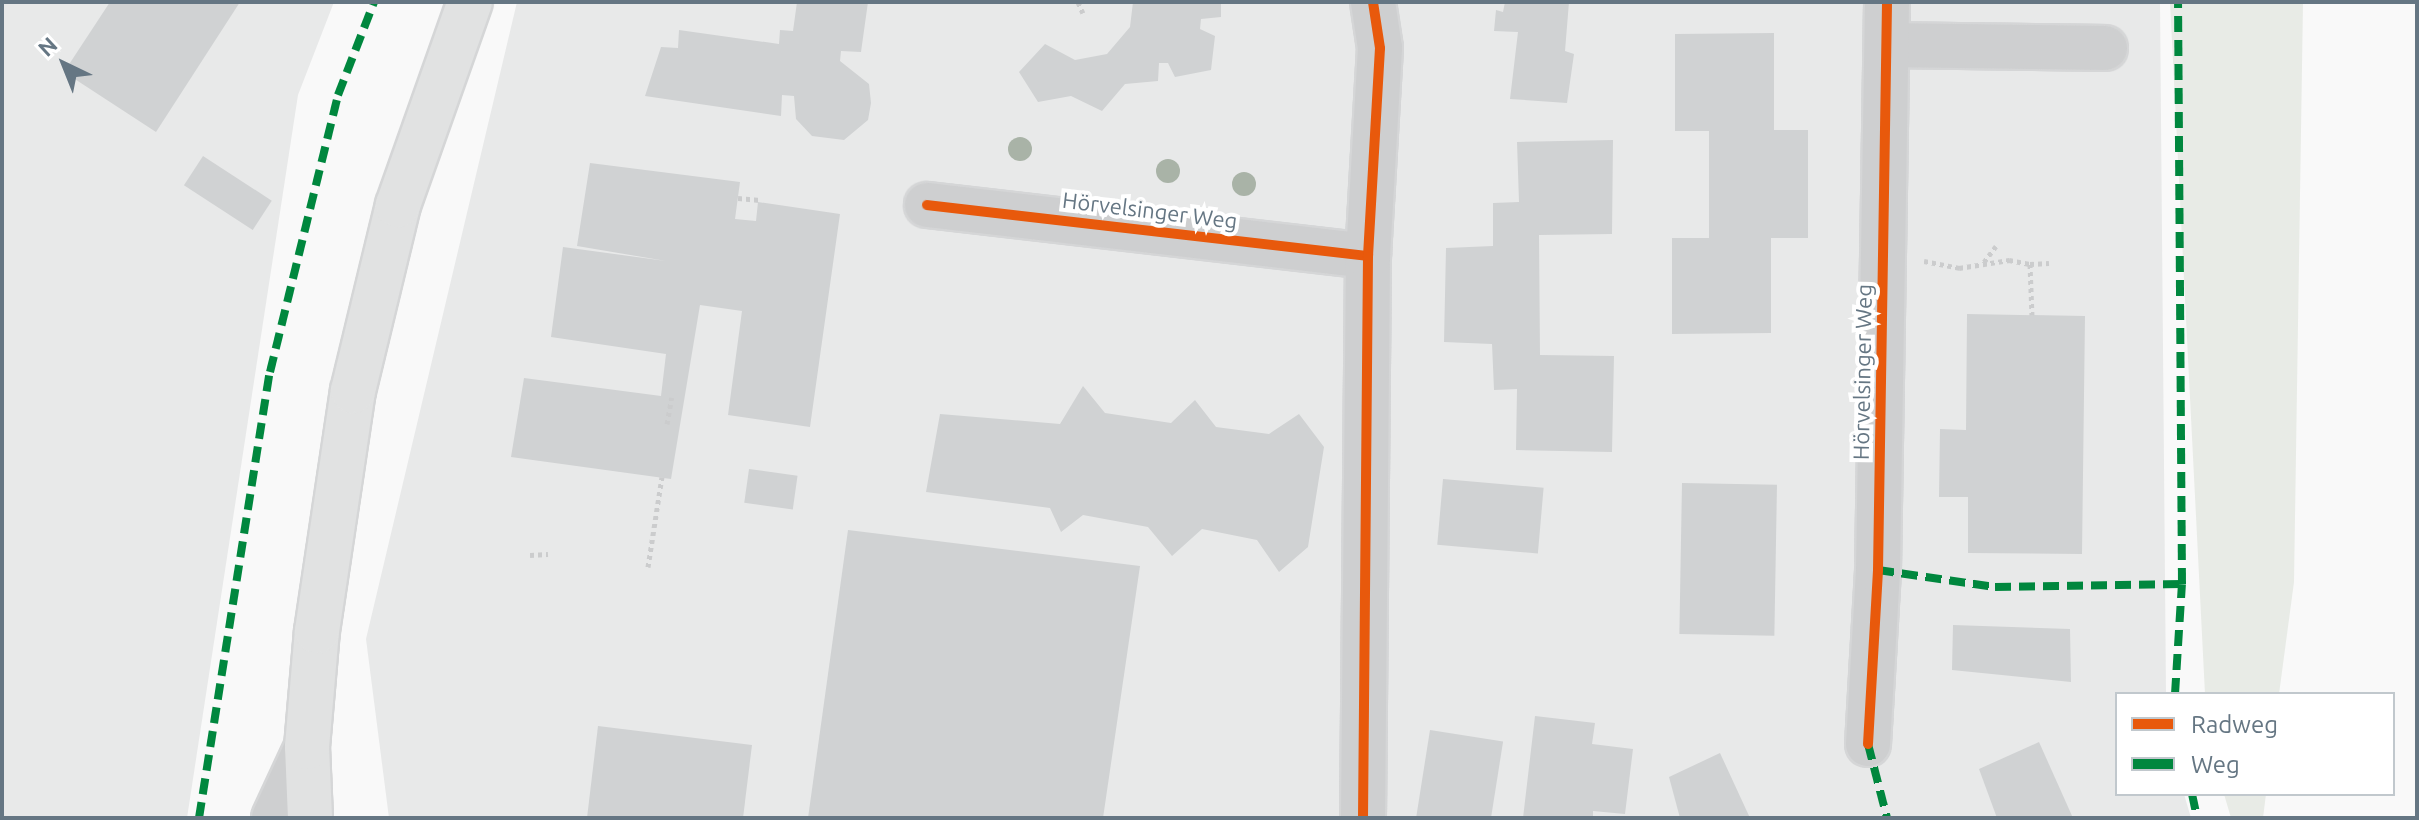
<!DOCTYPE html>
<meta charset="utf-8">
<style>
body{margin:0}
#map{position:relative;width:2419px;height:820px;overflow:hidden;background:#f9f9f9;font-family:Ubuntu,sans-serif}
div>[style]{position:absolute}
.built>*{inset:0;background:#e8e9e9}
.green>*{inset:0;background:#e8ebe6}
.building>*{inset:0;background:#d0d2d3;transform-origin:0 0}
.path>*{height:5px;margin-top:-2.5px;transform-origin:0;background:repeating-linear-gradient(90deg,#cbcccd 0 4px,transparent 0 8px)}
.roads{filter:drop-shadow(2px 0 #d5d6d7) drop-shadow(-2px 0 #d5d6d7) drop-shadow(0 2px #d5d6d7) drop-shadow(0 -2px #d5d6d7)}
.minor>*{height:44px;margin:-22px;padding:0 22px;transform-origin:22px;border-radius:22px;background:#cecfd0}
.major>*{height:44px;margin:-22px;padding:0 22px;transform-origin:22px;border-radius:22px;background:#e1e2e2}
.quiet>*{height:8px;margin-top:-4px;transform-origin:0;background:repeating-linear-gradient(90deg,#00873e 0 16px,transparent 0 24px)}
.cycleway>*{height:10px;margin:-5px;padding:0 5px;transform-origin:5px;border-radius:5px;background:#e8590c}
.trees>*{width:24px;height:24px;margin:-12px;border-radius:50%;background:#a9b3a7}
span{translate:-50% -50%;white-space:nowrap;text-align:center;line-height:1.15;-webkit-text-stroke:8px #fff;paint-order:stroke}
.street-label{font-size:22px;color:#657683}
.frame{position:absolute;inset:0;border:4px solid #657683;pointer-events:none}
.legend{position:absolute;left:2115px;top:692px;width:280px;height:104px;box-sizing:border-box;background:#fff;border:2px solid #c1c8cd;margin:0;padding:10px 14px;list-style:none;font-size:24px;color:#657683}
.legend li{display:flex;align-items:center;gap:16px;height:40px}
.legend b{width:40px;border:2px solid #c1c8cd}
.north{position:absolute;left:24px;top:24px;width:80px;height:80px;-webkit-text-stroke:6px #fff;paint-order:stroke;rotate:317deg;font-size:22px;font-weight:700;line-height:32px;text-align:center;color:#657683}
.north::after{content:'';display:block;margin:auto;width:28px;height:36px;background:#657683;clip-path:polygon(50% 0,100% 100%,50% 72%,0 100%)}
</style>
<div id="map">
<div class="built">
<i style="clip-path:polygon(2px 2px,334px 2px,298px 95px,187px 818px,2px 818px)"></i>
<i style="clip-path:polygon(517px 2px,2160px 2px,2166px 694px,2117px 694px,2117px 794px,2184px 794px,2191px 818px,389px 818px,366px 639px)"></i>
</div>
<div class="green">
<i style="clip-path:polygon(2170px 2px,2303px 2px,2294px 582px,2279px 694px,2205px 694px)"></i>
<i style="clip-path:polygon(2224px 794px,2266px 794px,2263px 818px,2231px 818px)"></i>
</div>
<div class="building">
<i style="clip-path:polygon(110px 2px,240px 2px,156px 132px,64px 72px)"></i>
<i style="clip-path:polygon(797px 2px,868px 2px,861px 52px,841px 51px,840px 61px,869px 84px,871px 103px,868px 120px,844px 140px,812px 136px,796px 119px,794px 96px,782px 95px,781px 116px,645px 96px,661px 47px,678px 48px,679px 30px,779px 44px,780px 30px,793px 31px)"></i>
<i style="clip-path:polygon(1133px 2px,1221px 2px,1221px 17px,1201px 19px,1200px 29px,1215px 36px,1211px 70px,1175px 77px,1168px 63px,1159px 63px,1158px 81px,1125px 84px,1102px 111px,1071px 96px,1038px 102px,1019px 72px,1045px 44px,1075px 60px,1107px 54px,1130px 27px)"></i>
<i style="clip-path:polygon(1505px 2px,1569px 2px,1565px 51px,1574px 54px,1567px 103px,1510px 99px,1518px 32px,1494px 31px,1496px 10px,1503px 12px)"></i>
<i style="clip-path:polygon(1774px 33px,1774px 130px,1808px 130px,1808px 238px,1771px 238px,1771px 333px,1672px 334px,1672px 238px,1709px 238px,1709px 131px,1675px 131px,1675px 34px)"></i>
<i style="clip-path:polygon(1613px 140px,1612px 234px,1539px 235px,1540px 355px,1614px 356px,1612px 452px,1516px 450px,1517px 389px,1494px 390px,1492px 344px,1444px 342px,1446px 248px,1493px 246px,1493px 203px,1519px 202px,1517px 142px)"></i>
<i style="left:203px;top:156px;width:82px;height:35px;rotate:33deg"></i>
<i style="clip-path:polygon(590px 163px,740px 182px,735px 219px,756px 221px,758px 202px,840px 214px,810px 427px,728px 415px,742px 311px,700px 305px,671px 479px,511px 457px,524px 378px,661px 396px,666px 354px,551px 337px,563px 247px,666px 261px,577px 246px)"></i>
<i style="clip-path:polygon(1967px 314px,2085px 316px,2082px 554px,1968px 553px,1968px 497px,1939px 497px,1940px 429px,1966px 430px)"></i>
<i style="clip-path:polygon(1083px 386px,1105px 413px,1171px 423px,1195px 400px,1216px 427px,1269px 434px,1299px 414px,1324px 447px,1308px 547px,1279px 572px,1257px 540px,1202px 529px,1172px 556px,1148px 527px,1083px 515px,1061px 532px,1050px 508px,926px 492px,940px 414px,1060px 424px)"></i>
<i style="left:749px;top:469px;width:49px;height:34px;rotate:8deg"></i>
<i style="left:1443px;top:479px;width:101px;height:66px;rotate:5deg"></i>
<i style="left:1682px;top:483px;width:95px;height:151px;rotate:1deg"></i>
<i style="clip-path:polygon(848px 530px,1140px 566px,1103px 818px,808px 818px)"></i>
<i style="clip-path:polygon(1953px 625px,2070px 629px,2071px 682px,1952px 670px)"></i>
<i style="clip-path:polygon(1535px 716px,1595px 723px,1592px 744px,1633px 749px,1625px 814px,1593px 811px,1593px 818px,1523px 818px)"></i>
<i style="clip-path:polygon(598px 726px,752px 745px,743px 818px,587px 818px)"></i>
<i style="left:1430px;top:730px;width:74px;height:89px;rotate:9deg"></i>
<i style="clip-path:polygon(2039px 742px,2073px 818px,1997px 818px,1979px 769px)"></i>
<i style="clip-path:polygon(1720px 753px,1750px 818px,1680px 818px,1669px 777px)"></i>
</div>
<div class="path">
<i style="left:1078px;top:2px;width:12px;rotate:66deg"></i>
<i style="left:738px;top:198px;width:22px;rotate:5deg"></i>
<i style="left:1924px;top:261px;width:36px;rotate:11deg"></i>
<i style="left:1959px;top:268px;width:51px;rotate:-9.1deg"></i>
<i style="left:2009px;top:260px;width:21px;rotate:11deg"></i>
<i style="left:2030px;top:264px;width:51px;rotate:87.8deg"></i>
<i style="left:1984px;top:262px;width:20px;rotate:-53deg"></i>
<i style="left:2030px;top:264px;width:19px;rotate:-3deg"></i>
<i style="left:667px;top:424px;width:27px;rotate:-80deg"></i>
<i style="left:530px;top:555px;width:18px;rotate:-3deg"></i>
<i style="left:648px;top:567px;width:91px;rotate:-81.2deg"></i>
</div>
<div class="roads">
<div class="minor">
<i style="left:1888px;top:45px;width:217px;rotate:0.8deg"></i>
<i style="left:927px;top:205px;width:444px;rotate:6.6deg"></i>
<i style="left:1868px;top:744px;width:174px;rotate:-86.7deg"></i>
<i style="left:1878px;top:570px;width:568px;rotate:-89.09deg"></i>
<i style="left:274px;top:818px;width:78px;rotate:-65.1deg"></i>
<i style="left:1363px;top:818px;width:562px;rotate:-89.49deg"></i>
<i style="left:1368px;top:256px;width:208px;rotate:-86.7deg"></i>
<i style="left:1380px;top:48px;width:47px;rotate:-98.7deg"></i>
</div>
<div class="major">
<i style="left:310px;top:818px;width:71px;rotate:-92.4deg"></i>
<i style="left:307px;top:747px;width:116px;rotate:-85.1deg"></i>
<i style="left:317px;top:631px;width:243px;rotate:-81.5deg"></i>
<i style="left:353px;top:391px;width:191px;rotate:-76.4deg"></i>
<i style="left:398px;top:205px;width:215px;rotate:-70.5deg"></i>
</div>
</div>
<div class="quiet">
<i style="left:1878px;top:570px;width:118px;rotate:8.3deg"></i>
<i style="left:1995px;top:587px;width:187px;rotate:-0.9deg"></i>
<i style="left:2175px;top:694px;width:110px;rotate:-86.4deg"></i>
<i style="left:2182px;top:584px;width:582px;rotate:-90.39deg"></i>
<i style="left:1868px;top:744px;width:76px;rotate:75.6deg"></i>
<i style="left:2192px;top:794px;width:25px;rotate:78deg"></i>
<i style="left:199px;top:818px;width:452px;rotate:-81deg"></i>
<i style="left:270px;top:372px;width:285px;rotate:-76.2deg"></i>
<i style="left:338px;top:95px;width:100px;rotate:-68.8deg"></i>
</div>
<div class="cycleway">
<i style="left:927px;top:205px;width:444px;rotate:6.6deg"></i>
<i style="left:1868px;top:744px;width:174px;rotate:-86.7deg"></i>
<i style="left:1878px;top:570px;width:568px;rotate:-89.09deg"></i>
<i style="left:1363px;top:818px;width:562px;rotate:-89.49deg"></i>
<i style="left:1368px;top:256px;width:208px;rotate:-86.7deg"></i>
<i style="left:1380px;top:48px;width:47px;rotate:-98.7deg"></i>
</div>
<div class="trees">
<i style="left:1020px;top:149px"></i>
<i style="left:1168px;top:171px"></i>
<i style="left:1244px;top:184px"></i>
</div>
<div class="street-label">
<span style="left:1150px;top:210px;rotate:7deg">Hörvelsinger Weg</span>
<span style="left:1862px;top:372px;rotate:-89deg">Hörvelsinger Weg</span>
</div>
<div class="frame"></div>
<ul class="legend">
<li><b style="height:10px;background:#e8590c"></b>Radweg</li>
<li><b style="height:10px;background:#00873e"></b>Weg</li>
</ul>
<div class="north">N</div>
</div>
